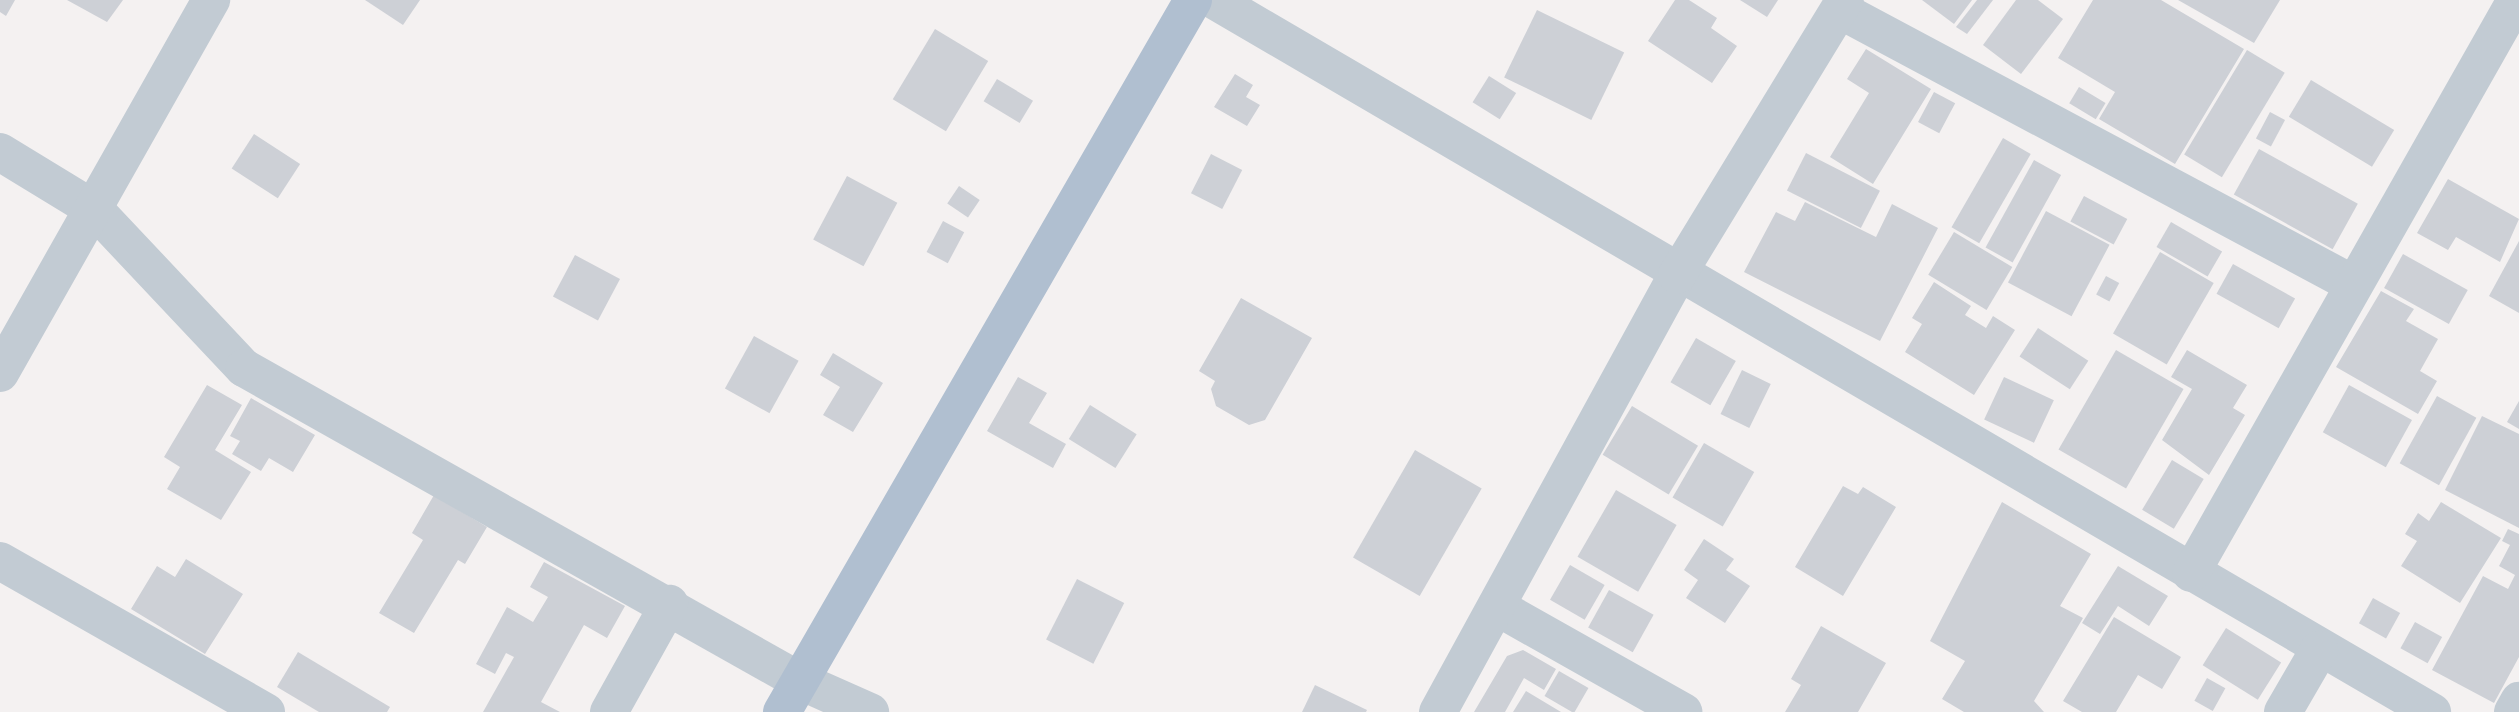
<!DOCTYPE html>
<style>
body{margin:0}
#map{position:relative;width:2519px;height:712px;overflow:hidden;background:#f4f1f1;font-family:"Space Grotesk",sans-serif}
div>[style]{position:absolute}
.building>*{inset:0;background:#cdd0d6;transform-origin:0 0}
.street>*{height:38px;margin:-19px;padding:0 19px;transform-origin:19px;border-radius:19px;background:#c2cbd3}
.primary>*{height:38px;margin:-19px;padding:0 19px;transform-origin:19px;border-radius:19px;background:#b0bfd0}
span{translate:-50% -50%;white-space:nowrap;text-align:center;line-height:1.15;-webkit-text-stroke:6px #fff;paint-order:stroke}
</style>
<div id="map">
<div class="building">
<i style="clip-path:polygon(0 0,15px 0,6px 16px,0 12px)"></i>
<i style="clip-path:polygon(67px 0,123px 0,107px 22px)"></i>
<i style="clip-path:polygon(365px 0,420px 0,403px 25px)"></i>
<i style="clip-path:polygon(1675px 0,1689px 0,1717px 18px,1711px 28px,1737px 46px,1712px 83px,1648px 41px)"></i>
<i style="clip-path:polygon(1740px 0,1778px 0,1767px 17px)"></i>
<i style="clip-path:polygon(1922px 0,1972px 0,1954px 24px)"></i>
<i style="clip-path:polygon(1977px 0,1993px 0,1967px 34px,1956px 27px)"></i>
<i style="clip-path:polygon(2016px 0,2038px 0,2063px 19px,2021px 74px,1983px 45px)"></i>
<i style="clip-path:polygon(2093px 0,2161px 0,2244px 49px,2175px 164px,2099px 119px,2115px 92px,2058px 58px)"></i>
<i style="clip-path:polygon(2178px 0,2280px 0,2254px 43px)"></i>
<i style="left:1537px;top:10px;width:97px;height:75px;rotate:26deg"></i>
<i style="left:935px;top:29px;width:62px;height:82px;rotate:31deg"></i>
<i style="clip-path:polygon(1866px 49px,1931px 89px,1873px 184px,1830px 157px,1869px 93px,1847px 79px)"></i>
<i style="left:2247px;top:50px;width:44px;height:122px;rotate:31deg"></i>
<i style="clip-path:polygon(1235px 74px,1253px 85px,1246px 97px,1260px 105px,1247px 126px,1214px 107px)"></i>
<i style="left:1489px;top:76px;width:32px;height:31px;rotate:32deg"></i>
<i style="left:997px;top:79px;width:42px;height:26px;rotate:31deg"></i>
<i style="left:2311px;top:80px;width:97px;height:43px;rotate:31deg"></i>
<i style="left:2079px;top:87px;width:31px;height:19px;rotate:31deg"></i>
<i style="left:1934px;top:92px;width:24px;height:34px;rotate:28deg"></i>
<i style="left:2270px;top:112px;width:17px;height:30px;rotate:28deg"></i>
<i style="left:254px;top:134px;width:55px;height:41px;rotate:33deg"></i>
<i style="left:2003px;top:138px;width:32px;height:103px;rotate:30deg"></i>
<i style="left:2259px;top:149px;width:113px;height:52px;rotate:29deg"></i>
<i style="left:1806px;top:153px;width:83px;height:42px;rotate:27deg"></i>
<i style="left:1211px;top:154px;width:35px;height:44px;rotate:27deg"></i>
<i style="left:2034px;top:160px;width:31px;height:100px;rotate:29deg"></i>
<i style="left:847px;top:176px;width:57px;height:72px;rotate:28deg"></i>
<i style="clip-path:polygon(2448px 179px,2519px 219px,2500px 262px,2456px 237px,2448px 250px,2417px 233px)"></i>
<i style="left:959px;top:186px;width:25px;height:21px;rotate:34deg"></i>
<i style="left:2084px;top:196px;width:49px;height:29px;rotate:28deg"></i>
<i style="clip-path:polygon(1805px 202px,1876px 237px,1892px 204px,1938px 228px,1880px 341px,1744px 272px,1776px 212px,1795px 221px)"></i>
<i style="left:2046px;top:211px;width:72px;height:81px;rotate:28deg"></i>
<i style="left:943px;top:221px;width:24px;height:35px;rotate:28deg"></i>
<i style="left:2171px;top:222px;width:59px;height:29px;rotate:30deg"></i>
<i style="left:1954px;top:232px;width:68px;height:50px;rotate:31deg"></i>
<i style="clip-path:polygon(2519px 241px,2519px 313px,2489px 296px)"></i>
<i style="left:2160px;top:252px;width:62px;height:94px;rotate:30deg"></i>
<i style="left:2403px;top:254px;width:74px;height:39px;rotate:29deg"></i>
<i style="left:575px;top:255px;width:51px;height:47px;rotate:28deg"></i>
<i style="left:2233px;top:264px;width:71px;height:34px;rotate:29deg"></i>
<i style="left:2106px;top:276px;width:15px;height:21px;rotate:28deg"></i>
<i style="clip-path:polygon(1934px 282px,1971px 306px,1965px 315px,1986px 328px,1993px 316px,2015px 330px,1974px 395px,1905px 352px,1922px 324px,1912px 318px)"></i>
<i style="clip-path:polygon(2381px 291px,2414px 309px,2406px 321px,2438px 339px,2420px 371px,2437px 381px,2418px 414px,2336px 367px)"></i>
<i style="clip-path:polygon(1241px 298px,1312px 338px,1265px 420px,1249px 425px,1216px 406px,1211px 389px,1215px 381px,1199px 371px)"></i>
<i style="left:2038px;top:328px;width:60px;height:34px;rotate:33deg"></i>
<i style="left:754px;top:336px;width:51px;height:60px;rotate:29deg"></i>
<i style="left:1696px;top:338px;width:46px;height:51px;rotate:30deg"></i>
<i style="left:2116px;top:350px;width:78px;height:115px;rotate:30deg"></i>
<i style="clip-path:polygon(2187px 350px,2247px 385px,2233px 408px,2245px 415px,2209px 475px,2162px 440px,2192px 389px,2171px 377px)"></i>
<i style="clip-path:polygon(833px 353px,883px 383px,853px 432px,823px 415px,840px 387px,820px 375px)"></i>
<i style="left:1742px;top:370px;width:32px;height:49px;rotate:26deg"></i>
<i style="clip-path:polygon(1018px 377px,1047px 393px,1029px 423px,1066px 444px,1053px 468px,987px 431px)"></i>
<i style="left:2004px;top:377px;width:55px;height:47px;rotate:25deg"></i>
<i style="clip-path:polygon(207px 385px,242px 405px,215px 450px,251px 472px,221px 520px,167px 489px,180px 467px,164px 457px)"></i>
<i style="left:2349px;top:385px;width:72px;height:54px;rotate:29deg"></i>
<i style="left:2437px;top:396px;width:45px;height:77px;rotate:29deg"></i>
<i style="clip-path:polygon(251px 398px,315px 435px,293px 472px,269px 458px,261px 471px,232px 454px,240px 441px,230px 436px)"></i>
<i style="clip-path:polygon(2519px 401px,2519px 429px,2507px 422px)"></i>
<i style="left:1090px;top:405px;width:55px;height:40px;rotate:32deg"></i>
<i style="left:1632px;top:406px;width:77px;height:57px;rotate:31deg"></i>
<i style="clip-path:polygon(2482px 416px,2519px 434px,2519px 528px,2445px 490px)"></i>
<i style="left:1704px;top:443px;width:58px;height:63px;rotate:30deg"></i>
<i style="left:1415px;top:450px;width:77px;height:124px;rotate:30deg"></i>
<i style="left:2172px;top:460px;width:37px;height:58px;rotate:31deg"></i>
<i style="clip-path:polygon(1843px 486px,1858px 494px,1863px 487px,1896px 507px,1843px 596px,1795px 567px)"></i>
<i style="left:1616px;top:490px;width:70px;height:77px;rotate:30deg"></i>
<i style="clip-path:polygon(434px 495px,487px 527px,465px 564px,458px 560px,414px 633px,379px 613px,423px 540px,412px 533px)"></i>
<i style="clip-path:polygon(2002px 502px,2091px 554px,2060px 606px,2083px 618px,2034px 701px,2044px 712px,1964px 712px,1942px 699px,1965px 661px,1930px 641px)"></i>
<i style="clip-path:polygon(2441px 502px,2501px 538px,2460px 603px,2401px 566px,2417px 541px,2405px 534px,2418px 513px,2429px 521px)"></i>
<i style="clip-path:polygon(2508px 529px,2519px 534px,2519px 657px,2494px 703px,2432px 670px,2483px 576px,2508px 589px,2515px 575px,2499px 566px,2510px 545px,2502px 541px)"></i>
<i style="clip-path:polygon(1704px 539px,1734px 559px,1726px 570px,1750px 586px,1725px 623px,1686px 598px,1698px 580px,1684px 570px)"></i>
<i style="clip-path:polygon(186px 559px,243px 594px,205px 654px,131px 609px,157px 566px,175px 577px)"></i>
<i style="clip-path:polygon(544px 562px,625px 606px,607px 638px,584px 625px,541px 702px,560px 712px,483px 712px,514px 657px,506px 653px,495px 674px,476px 664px,507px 607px,533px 622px,548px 597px,530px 587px)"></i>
<i style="left:1570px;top:565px;width:40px;height:40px;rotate:30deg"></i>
<i style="clip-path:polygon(2118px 566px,2168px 596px,2149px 626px,2118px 606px,2100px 634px,2082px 623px)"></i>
<i style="left:1077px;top:579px;width:53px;height:68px;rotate:27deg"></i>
<i style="left:1609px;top:590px;width:51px;height:43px;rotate:29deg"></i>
<i style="left:2373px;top:598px;width:31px;height:29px;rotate:29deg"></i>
<i style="clip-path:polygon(2114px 617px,2181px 657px,2162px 689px,2138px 675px,2116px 712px,2082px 712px,2063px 701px)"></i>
<i style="left:2415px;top:622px;width:31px;height:30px;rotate:29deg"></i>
<i style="clip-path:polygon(1821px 626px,1886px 663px,1858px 712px,1785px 712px,1801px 685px,1791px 679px)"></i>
<i style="left:2226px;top:628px;width:65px;height:44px;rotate:32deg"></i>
<i style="clip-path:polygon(1523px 650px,1556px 669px,1544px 690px,1524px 678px,1505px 712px,1474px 712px,1507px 656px)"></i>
<i style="clip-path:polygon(298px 652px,390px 707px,387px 712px,319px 712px,277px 687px)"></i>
<i style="left:1559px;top:671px;width:34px;height:29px;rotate:30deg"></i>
<i style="left:2207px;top:678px;width:21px;height:26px;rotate:29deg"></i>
<i style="clip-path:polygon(1315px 685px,1367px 710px,1366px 712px,1302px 712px)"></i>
<i style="clip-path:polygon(1526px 691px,1561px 712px,1513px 712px)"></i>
</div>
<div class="street">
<i style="left:1214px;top:0;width:1411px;rotate:30.31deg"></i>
<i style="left:1840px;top:10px;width:582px;rotate:28.11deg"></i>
<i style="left:0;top:152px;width:111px;rotate:31.4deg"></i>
<i style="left:95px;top:210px;width:217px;rotate:46.7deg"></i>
<i style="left:244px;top:368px;width:636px;rotate:29.39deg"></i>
<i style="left:798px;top:680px;width:79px;rotate:24deg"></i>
<i style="left:0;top:373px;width:429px;rotate:-60.5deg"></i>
<i style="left:0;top:561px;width:306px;rotate:29.6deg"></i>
<i style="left:2191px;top:573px;width:659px;rotate:-60.44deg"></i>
<i style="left:1497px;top:607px;width:214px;rotate:29.4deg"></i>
<i style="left:609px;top:712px;width:124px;rotate:-60.9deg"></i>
<i style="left:1438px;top:712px;width:498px;rotate:-61.3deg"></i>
<i style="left:1677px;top:275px;width:322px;rotate:-58.6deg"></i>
<i style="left:2283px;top:712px;width:72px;rotate:-59.9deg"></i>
<i style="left:2513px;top:712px;width:13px;rotate:-61deg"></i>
</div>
<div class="primary">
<i style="left:782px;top:712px;width:822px;rotate:-60deg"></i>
</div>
</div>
